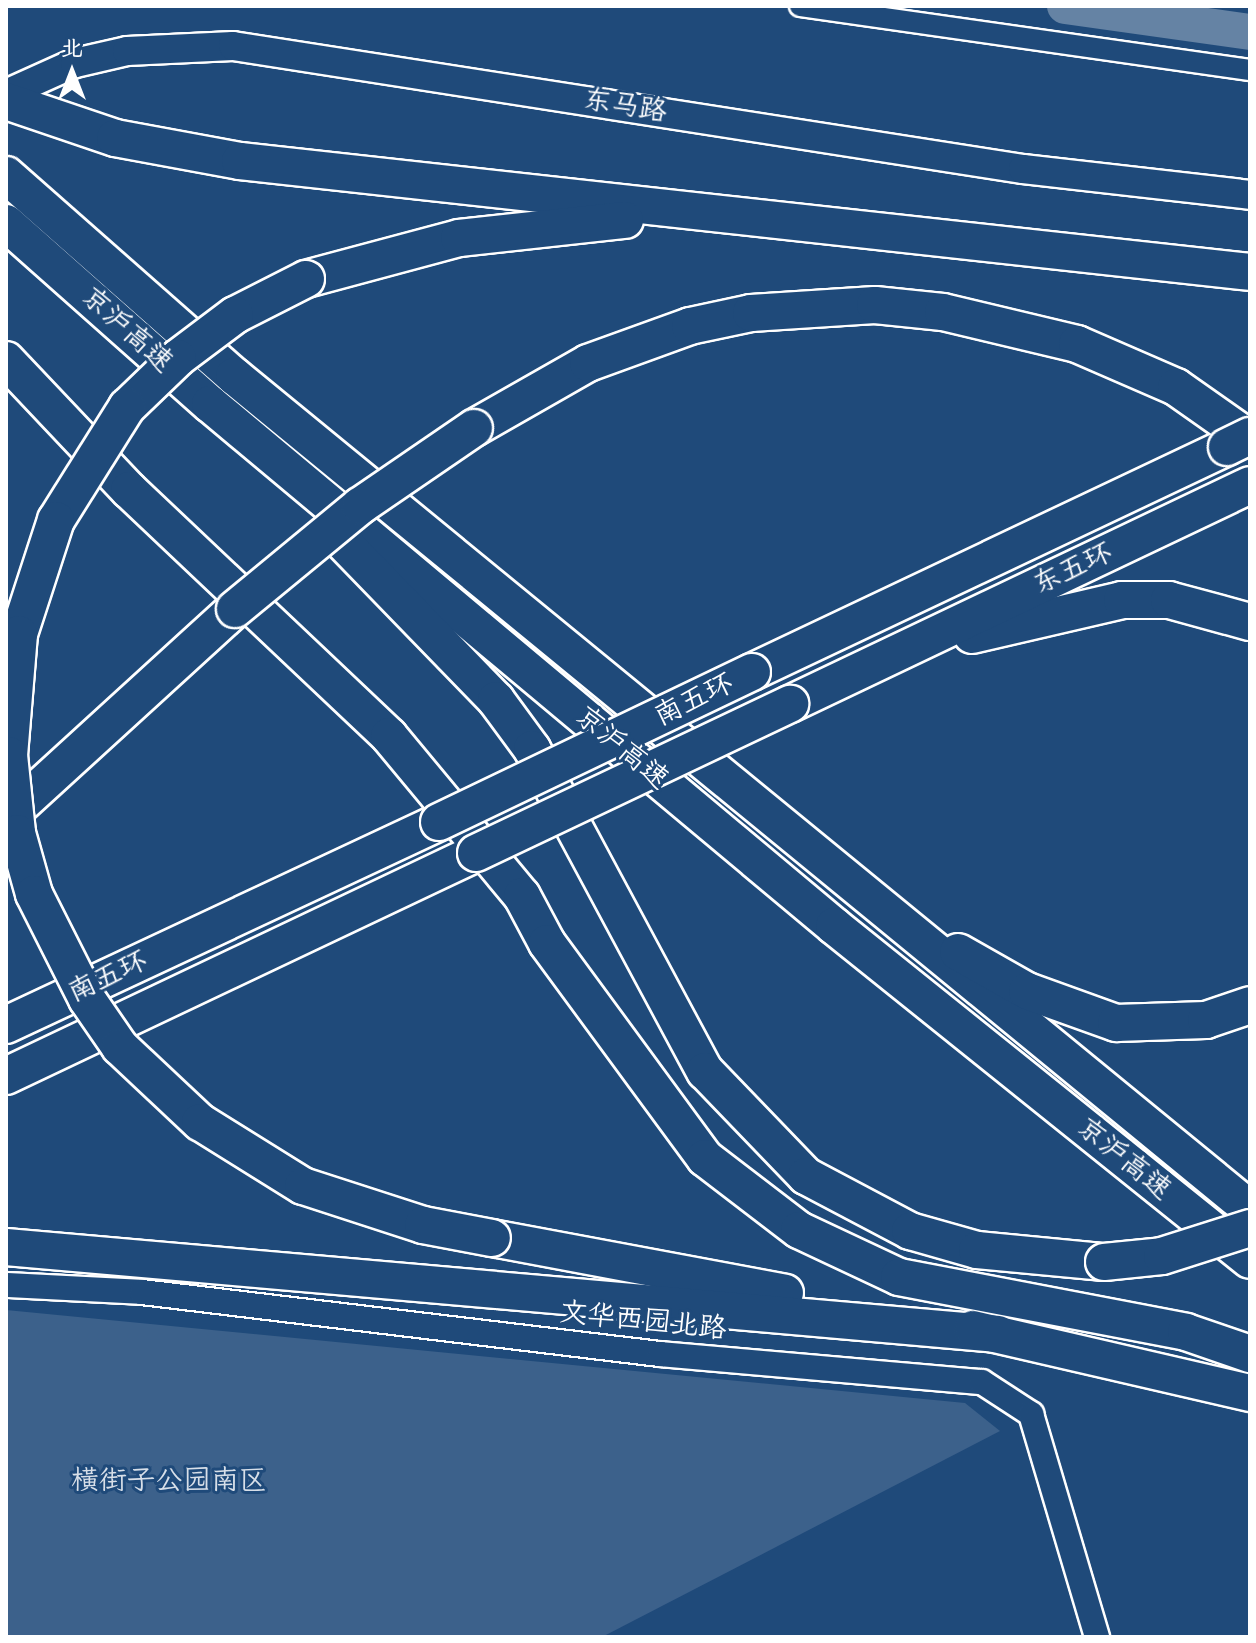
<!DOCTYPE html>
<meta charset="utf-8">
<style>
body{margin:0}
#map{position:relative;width:1256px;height:1643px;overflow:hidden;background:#1f4a7a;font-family:Pangolin,"LXGW WenKai TC",sans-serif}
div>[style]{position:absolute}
.green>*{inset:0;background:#3c618b}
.river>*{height:36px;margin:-18px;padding:0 18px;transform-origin:18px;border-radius:18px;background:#6583a4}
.roads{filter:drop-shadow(2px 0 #fff) drop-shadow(-2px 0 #fff) drop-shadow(0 2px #fff) drop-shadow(0 -2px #fff)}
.minor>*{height:20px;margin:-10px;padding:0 10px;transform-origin:10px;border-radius:10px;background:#1f4a7a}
.tertiary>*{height:24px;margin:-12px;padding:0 12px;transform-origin:12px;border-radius:12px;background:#1f4a7a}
.secondary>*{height:28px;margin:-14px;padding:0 14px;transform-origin:14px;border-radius:14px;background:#1f4a7a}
.motorway>*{height:36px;margin:-18px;padding:0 18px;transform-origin:18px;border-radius:18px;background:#1f4a7a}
.bridges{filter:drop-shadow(2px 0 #fff) drop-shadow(-2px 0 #fff) drop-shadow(0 2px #fff) drop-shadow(0 -2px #fff)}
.motorway-bridge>*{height:36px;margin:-18px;padding:0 18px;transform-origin:18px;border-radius:18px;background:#1f4a7a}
span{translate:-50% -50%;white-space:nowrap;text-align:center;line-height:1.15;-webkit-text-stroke:6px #1f4a7a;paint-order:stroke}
.street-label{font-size:28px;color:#fff}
.park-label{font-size:28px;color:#d8dfe8}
.frame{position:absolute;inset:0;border:8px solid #fff;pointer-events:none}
.north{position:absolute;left:32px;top:32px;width:80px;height:80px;-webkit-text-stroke:6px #1f4a7a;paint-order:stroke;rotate:0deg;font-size:22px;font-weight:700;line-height:32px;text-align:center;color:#fff}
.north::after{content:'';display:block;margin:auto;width:28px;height:36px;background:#fff;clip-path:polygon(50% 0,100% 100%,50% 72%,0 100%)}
</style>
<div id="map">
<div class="green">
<i style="clip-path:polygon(6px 1310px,965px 1403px,1000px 1431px,602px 1637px,6px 1637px)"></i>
</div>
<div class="river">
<i style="left:1065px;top:6px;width:187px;rotate:8deg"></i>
</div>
<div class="roads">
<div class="minor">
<i style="left:800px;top:6px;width:455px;rotate:8.1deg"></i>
</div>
<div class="tertiary">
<i style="left:6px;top:1285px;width:136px;rotate:2.9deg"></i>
<i style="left:142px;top:1292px;width:522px;rotate:6.83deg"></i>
<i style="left:660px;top:1354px;width:323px;rotate:5deg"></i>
<i style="left:982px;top:1382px;width:59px;rotate:33.1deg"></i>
<i style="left:1031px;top:1414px;width:233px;rotate:73.5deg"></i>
</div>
<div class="secondary">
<i style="left:6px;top:94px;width:76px;rotate:-24.2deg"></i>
<i style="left:75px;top:63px;width:53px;rotate:-13deg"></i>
<i style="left:127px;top:51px;width:106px;rotate:-2.7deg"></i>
<i style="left:233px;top:46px;width:800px;rotate:8.85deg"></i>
<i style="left:1023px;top:169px;width:228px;rotate:6.5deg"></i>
</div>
<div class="motorway">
<i style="left:6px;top:101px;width:115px;rotate:18.7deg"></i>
<i style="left:115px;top:138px;width:127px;rotate:10.4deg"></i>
<i style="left:240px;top:161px;width:1016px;rotate:6.27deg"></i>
<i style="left:6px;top:175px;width:304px;rotate:41.4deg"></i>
<i style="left:234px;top:376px;width:1314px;rotate:39.35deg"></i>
<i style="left:6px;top:223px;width:273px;rotate:41.6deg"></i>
<i style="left:210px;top:404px;width:814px;rotate:39.91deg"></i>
<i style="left:834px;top:926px;width:533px;rotate:38.76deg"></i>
<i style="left:306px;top:279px;width:158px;rotate:-15deg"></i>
<i style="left:459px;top:238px;width:167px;rotate:-6.2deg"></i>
<i style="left:6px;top:360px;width:179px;rotate:46.6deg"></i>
<i style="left:129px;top:490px;width:358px;rotate:43.4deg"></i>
<i style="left:389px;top:736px;width:208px;rotate:50.3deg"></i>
<i style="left:522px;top:896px;width:53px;rotate:62deg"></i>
<i style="left:547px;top:943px;width:267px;rotate:53.7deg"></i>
<i style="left:705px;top:1158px;width:118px;rotate:37.5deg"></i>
<i style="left:799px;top:1230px;width:110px;rotate:25.2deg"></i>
<i style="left:899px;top:1277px;width:292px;rotate:10.8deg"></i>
<i style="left:1186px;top:1332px;width:68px;rotate:19deg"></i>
<i style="left:474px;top:428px;width:131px;rotate:-29.7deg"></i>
<i style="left:588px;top:363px;width:109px;rotate:-19.9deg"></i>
<i style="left:690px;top:326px;width:62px;rotate:-12deg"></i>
<i style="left:751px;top:313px;width:124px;rotate:-3.7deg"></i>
<i style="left:875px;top:305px;width:68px;rotate:5.9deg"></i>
<i style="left:943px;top:312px;width:138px;rotate:13.4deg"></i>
<i style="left:1077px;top:344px;width:108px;rotate:23.5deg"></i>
<i style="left:1176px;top:387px;width:90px;rotate:35.1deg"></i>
<i style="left:339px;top:538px;width:226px;rotate:45.9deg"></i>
<i style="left:496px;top:700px;width:61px;rotate:53.7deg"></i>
<i style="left:532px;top:749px;width:366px;rotate:61.8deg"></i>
<i style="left:705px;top:1071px;width:146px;rotate:46.1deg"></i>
<i style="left:806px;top:1176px;width:118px;rotate:27.9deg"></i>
<i style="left:910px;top:1231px;width:70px;rotate:15.8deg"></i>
<i style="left:977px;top:1250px;width:128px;rotate:5.4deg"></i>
<i style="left:972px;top:635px;width:154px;rotate:-13.1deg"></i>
<i style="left:1122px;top:600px;width:47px"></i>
<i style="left:1169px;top:600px;width:84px;rotate:15.2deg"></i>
<i style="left:752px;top:672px;width:526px;rotate:-25.35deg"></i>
<i style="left:790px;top:704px;width:509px;rotate:-25.46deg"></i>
<i style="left:6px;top:818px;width:310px;rotate:-42.4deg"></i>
<i style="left:958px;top:952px;width:79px;rotate:29.5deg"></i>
<i style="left:1027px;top:991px;width:95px;rotate:19.8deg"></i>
<i style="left:1116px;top:1023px;width:90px;rotate:-1.9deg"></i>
<i style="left:1206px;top:1020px;width:46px;rotate:-18.8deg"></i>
<i style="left:6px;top:1025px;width:478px;rotate:-25.1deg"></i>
<i style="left:6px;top:1076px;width:520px;rotate:-25.38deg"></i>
<i style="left:492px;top:1238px;width:298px;rotate:10.6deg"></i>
<i style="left:6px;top:1247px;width:996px;rotate:5.01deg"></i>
<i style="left:973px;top:1329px;width:284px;rotate:13deg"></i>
</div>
</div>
<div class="bridges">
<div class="motorway-bridge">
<i style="left:306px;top:279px;width:80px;rotate:153.1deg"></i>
<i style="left:235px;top:315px;width:71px;rotate:143deg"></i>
<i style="left:178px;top:358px;width:71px;rotate:136.1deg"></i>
<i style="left:127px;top:407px;width:133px;rotate:122.1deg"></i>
<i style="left:56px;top:520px;width:120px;rotate:108deg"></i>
<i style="left:19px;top:634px;width:121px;rotate:94.7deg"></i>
<i style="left:9px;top:755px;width:78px;rotate:84.1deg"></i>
<i style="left:17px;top:833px;width:63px;rotate:74.4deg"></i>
<i style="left:34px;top:894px;width:118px;rotate:63.2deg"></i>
<i style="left:87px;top:999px;width:58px;rotate:55.5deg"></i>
<i style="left:120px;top:1047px;width:110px;rotate:43.2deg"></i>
<i style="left:200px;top:1122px;width:121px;rotate:31.9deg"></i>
<i style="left:303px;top:1186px;width:126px;rotate:18deg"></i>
<i style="left:423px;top:1225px;width:70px;rotate:10.7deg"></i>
<i style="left:1227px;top:447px;width:25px;rotate:-26deg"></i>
<i style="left:235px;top:609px;width:162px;rotate:-39.5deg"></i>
<i style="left:360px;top:506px;width:138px;rotate:-34.4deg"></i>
<i style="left:439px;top:822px;width:347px;rotate:-25.6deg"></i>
<i style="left:476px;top:853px;width:348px;rotate:-25.4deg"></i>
<i style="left:1104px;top:1262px;width:58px;rotate:-5.9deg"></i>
<i style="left:1162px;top:1256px;width:92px;rotate:-17.7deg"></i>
</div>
</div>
<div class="street-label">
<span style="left:625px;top:106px;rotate:9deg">东马路</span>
<span style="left:127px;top:330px;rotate:42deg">京沪高速</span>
<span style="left:1073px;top:569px;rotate:-25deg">东五环</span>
<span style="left:694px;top:700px;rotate:-26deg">南五环</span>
<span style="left:622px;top:748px;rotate:40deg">京沪高速</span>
<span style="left:108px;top:977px;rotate:-25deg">南五环</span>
<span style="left:1124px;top:1159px;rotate:39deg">京沪高速</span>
<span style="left:643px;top:1321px;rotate:6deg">文华西园北路</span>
</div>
<div class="park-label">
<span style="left:169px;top:1481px">横街子公园南区</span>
</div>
<div class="frame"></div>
<div class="north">北</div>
</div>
